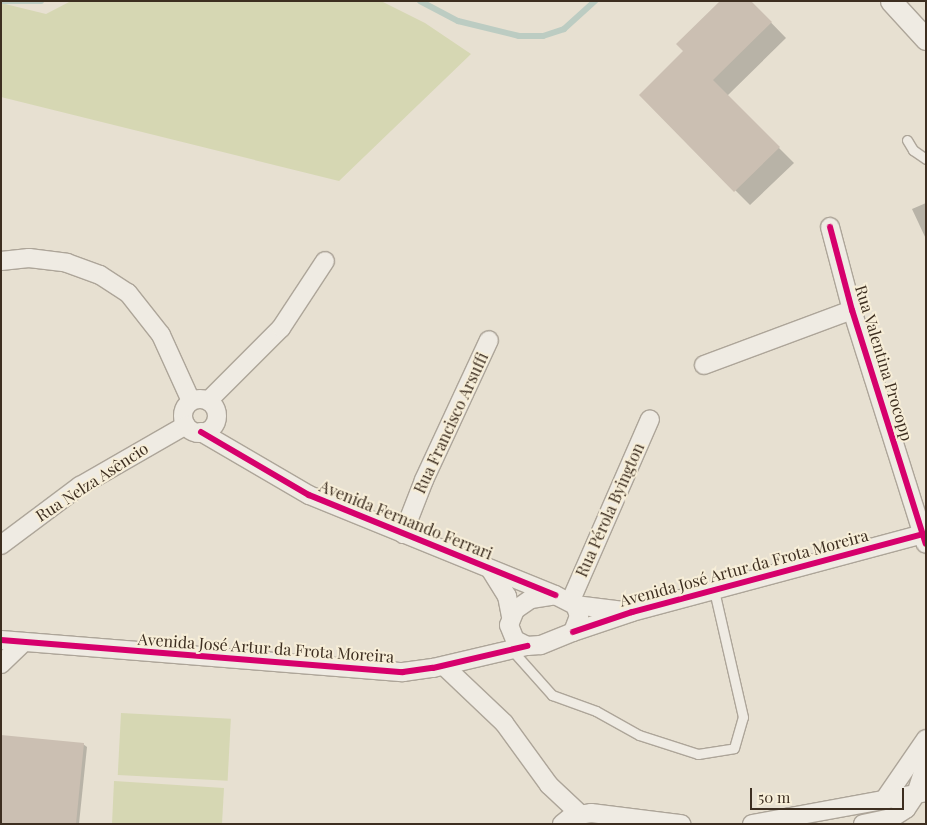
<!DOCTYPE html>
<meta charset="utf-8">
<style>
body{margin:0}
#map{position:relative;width:927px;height:825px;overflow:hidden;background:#e7e0d1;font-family:"Playfair Display",serif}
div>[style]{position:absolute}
.green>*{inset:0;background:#d6d7b3;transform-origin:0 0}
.shadow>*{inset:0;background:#0003}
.stream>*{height:6px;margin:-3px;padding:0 3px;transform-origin:3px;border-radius:3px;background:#bcccc2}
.building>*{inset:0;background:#cbbfb2}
.roads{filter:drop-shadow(1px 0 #ada599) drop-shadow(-1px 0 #ada599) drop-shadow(0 1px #ada599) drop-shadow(0 -1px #ada599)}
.service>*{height:9px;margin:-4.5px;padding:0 4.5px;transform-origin:4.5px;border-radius:4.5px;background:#efebe3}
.minor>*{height:18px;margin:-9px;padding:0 9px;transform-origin:9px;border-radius:9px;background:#efebe3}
.minor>.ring{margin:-9px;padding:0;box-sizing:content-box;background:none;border:18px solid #efebe3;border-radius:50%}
.tertiary>*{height:21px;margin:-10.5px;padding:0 10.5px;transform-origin:10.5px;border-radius:10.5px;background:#efebe3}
.cycleway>*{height:6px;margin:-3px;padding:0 3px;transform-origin:3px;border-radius:3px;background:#d6006c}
span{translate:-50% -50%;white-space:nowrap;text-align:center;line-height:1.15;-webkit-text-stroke:4px #f7eed8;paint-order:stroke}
.street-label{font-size:16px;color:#3d2e20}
.frame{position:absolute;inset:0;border:2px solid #3d2e20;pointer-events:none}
.scale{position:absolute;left:750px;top:788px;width:154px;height:22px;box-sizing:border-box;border:2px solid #3d2e20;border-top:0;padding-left:6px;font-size:15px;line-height:18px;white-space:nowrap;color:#3d2e20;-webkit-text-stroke:4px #f7eed8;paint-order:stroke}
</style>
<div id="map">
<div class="green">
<i style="clip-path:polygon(71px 1px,381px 1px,425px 23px,471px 54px,339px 181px,1px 97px,1px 3px,46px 14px)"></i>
<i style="left:121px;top:713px;width:110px;height:62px;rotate:3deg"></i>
<i style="clip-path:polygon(114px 781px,224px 788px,222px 824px,112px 824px)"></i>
</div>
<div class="shadow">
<i style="clip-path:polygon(750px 1px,786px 38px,727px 96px,794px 163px,750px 205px,640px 95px)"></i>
<i style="clip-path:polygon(926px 203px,926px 239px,912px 209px)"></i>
<i style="clip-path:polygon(83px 744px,87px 747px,79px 824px,1px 824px)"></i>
</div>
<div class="stream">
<i style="left:3px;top:1px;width:38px"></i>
<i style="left:420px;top:1px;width:43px;rotate:27.8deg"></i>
<i style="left:458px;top:21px;width:63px;rotate:13.8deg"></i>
<i style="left:519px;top:36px;width:24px"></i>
<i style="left:543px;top:36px;width:22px;rotate:-18deg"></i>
<i style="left:564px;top:29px;width:42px;rotate:-42.1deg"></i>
</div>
<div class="building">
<i style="clip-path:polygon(720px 1px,751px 1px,772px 22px,713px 80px,780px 147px,734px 192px,639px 95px,683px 51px,676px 44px)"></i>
<i style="clip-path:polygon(1px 735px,84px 743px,76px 824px,1px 824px)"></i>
</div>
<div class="roads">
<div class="service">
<i style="left:907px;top:140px;width:12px;rotate:59deg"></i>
<i style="left:913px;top:150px;width:16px;rotate:35deg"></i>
<i style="left:511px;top:649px;width:62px;rotate:48.3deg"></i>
<i style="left:552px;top:695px;width:47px;rotate:20deg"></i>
<i style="left:596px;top:711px;width:49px;rotate:29.2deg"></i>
<i style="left:639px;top:735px;width:62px;rotate:17.9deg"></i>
<i style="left:698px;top:754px;width:36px;rotate:-9deg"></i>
<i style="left:734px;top:748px;width:32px;rotate:-74deg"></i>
<i style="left:743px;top:717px;width:130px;rotate:-102.9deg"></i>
</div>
<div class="minor">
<i style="left:830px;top:227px;width:86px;rotate:75.2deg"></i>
<i style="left:852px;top:310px;width:245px;rotate:72.5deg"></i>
<i style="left:1px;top:261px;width:28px;rotate:-6deg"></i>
<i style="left:29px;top:258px;width:38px;rotate:7deg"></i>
<i style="left:67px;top:263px;width:35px;rotate:20deg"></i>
<i style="left:100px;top:275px;width:33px;rotate:33deg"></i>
<i style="left:128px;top:293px;width:53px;rotate:51.8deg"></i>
<i style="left:161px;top:335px;width:72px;rotate:65.6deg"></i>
<i style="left:704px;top:365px;width:158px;rotate:-20.4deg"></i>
<i class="ring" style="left:183px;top:399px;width:16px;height:16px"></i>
<i style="left:208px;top:401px;width:103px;rotate:-45deg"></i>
<i style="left:281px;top:328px;width:80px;rotate:-56.7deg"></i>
<i style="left:201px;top:432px;width:125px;rotate:30.3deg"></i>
<i style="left:309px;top:495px;width:266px;rotate:22.1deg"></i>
<i style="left:403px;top:534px;width:58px;rotate:-68.7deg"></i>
<i style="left:424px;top:480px;width:154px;rotate:-65.1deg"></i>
<i style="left:1px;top:545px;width:99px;rotate:-36.8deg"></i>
<i style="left:80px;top:486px;width:122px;rotate:-29.9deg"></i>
<i style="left:490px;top:569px;width:32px;rotate:58deg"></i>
<i style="left:507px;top:596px;width:20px;rotate:79deg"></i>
<i style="left:555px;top:595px;width:22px;rotate:27deg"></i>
<i style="left:575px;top:605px;width:12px;rotate:70deg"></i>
<i style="left:579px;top:616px;width:17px;rotate:111deg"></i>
<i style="left:573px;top:632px;width:35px;rotate:158deg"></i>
<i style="left:540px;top:645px;width:13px;rotate:176deg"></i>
<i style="left:527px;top:646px;width:13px;rotate:-153deg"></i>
<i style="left:515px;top:640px;width:16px;rotate:-112deg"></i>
<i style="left:509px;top:625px;width:16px;rotate:-68deg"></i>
<i style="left:515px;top:610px;width:19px;rotate:-35deg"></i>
<i style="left:531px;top:599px;width:24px;rotate:-9deg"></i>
<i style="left:571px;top:600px;width:197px;rotate:-66.4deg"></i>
<i style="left:575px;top:605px;width:49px;rotate:7deg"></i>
<i style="left:573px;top:632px;width:62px;rotate:-18.7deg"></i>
<i style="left:632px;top:612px;width:301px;rotate:-15deg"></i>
<i style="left:1px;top:640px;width:403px;rotate:4.6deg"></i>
<i style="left:403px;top:672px;width:30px;rotate:-8deg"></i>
<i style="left:433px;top:668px;width:97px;rotate:-13.2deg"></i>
<i style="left:1px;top:664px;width:30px;rotate:-44deg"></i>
<i style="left:444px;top:666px;width:83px;rotate:43.5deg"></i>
<i style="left:504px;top:723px;width:77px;rotate:54deg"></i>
<i style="left:549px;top:785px;width:42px;rotate:43.1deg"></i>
<i style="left:884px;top:800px;width:74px;rotate:-55.5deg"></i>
<i style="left:562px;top:824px;width:13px;rotate:-39deg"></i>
<i style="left:572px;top:816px;width:19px;rotate:-9deg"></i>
<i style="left:591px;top:813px;width:91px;rotate:7deg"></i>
<i style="left:752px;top:824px;width:177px;rotate:-10.4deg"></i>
<i style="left:863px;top:824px;width:30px;rotate:-12deg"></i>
<i style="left:892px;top:818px;width:17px;rotate:-33deg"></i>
<i style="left:906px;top:809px;width:18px;rotate:-56deg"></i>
<i style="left:916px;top:794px;width:32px;rotate:-72deg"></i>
</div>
<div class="tertiary">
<i style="left:891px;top:1px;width:52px;rotate:47.4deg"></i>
</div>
</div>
<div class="cycleway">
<i style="left:830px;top:227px;width:86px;rotate:75.2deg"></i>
<i style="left:852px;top:310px;width:245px;rotate:72.5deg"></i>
<i style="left:201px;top:432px;width:125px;rotate:30.3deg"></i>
<i style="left:309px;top:495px;width:266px;rotate:22.1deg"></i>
<i style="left:573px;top:632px;width:62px;rotate:-18.7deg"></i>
<i style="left:632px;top:612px;width:301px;rotate:-15deg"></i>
<i style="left:1px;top:640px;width:403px;rotate:4.6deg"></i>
<i style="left:403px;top:672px;width:30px;rotate:-8deg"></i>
<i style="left:433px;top:668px;width:97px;rotate:-13.2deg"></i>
</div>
<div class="street-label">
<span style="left:884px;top:363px;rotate:73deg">Rua Valentina Procopp</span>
<span style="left:451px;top:423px;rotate:-65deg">Rua Francisco Arsuffi</span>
<span style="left:92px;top:482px;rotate:-33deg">Rua Nelza Asêncio</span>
<span style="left:610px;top:510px;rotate:-66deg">Rua Pérola Byington</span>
<span style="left:406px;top:520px;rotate:22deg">Avenida Fernando Ferrari</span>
<span style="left:744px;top:568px;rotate:-15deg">Avenida José Artur da Frota Moreira</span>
<span style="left:266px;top:648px;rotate:4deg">Avenida José Artur da Frota Moreira</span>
</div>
<div class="frame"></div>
<div class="scale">50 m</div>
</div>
